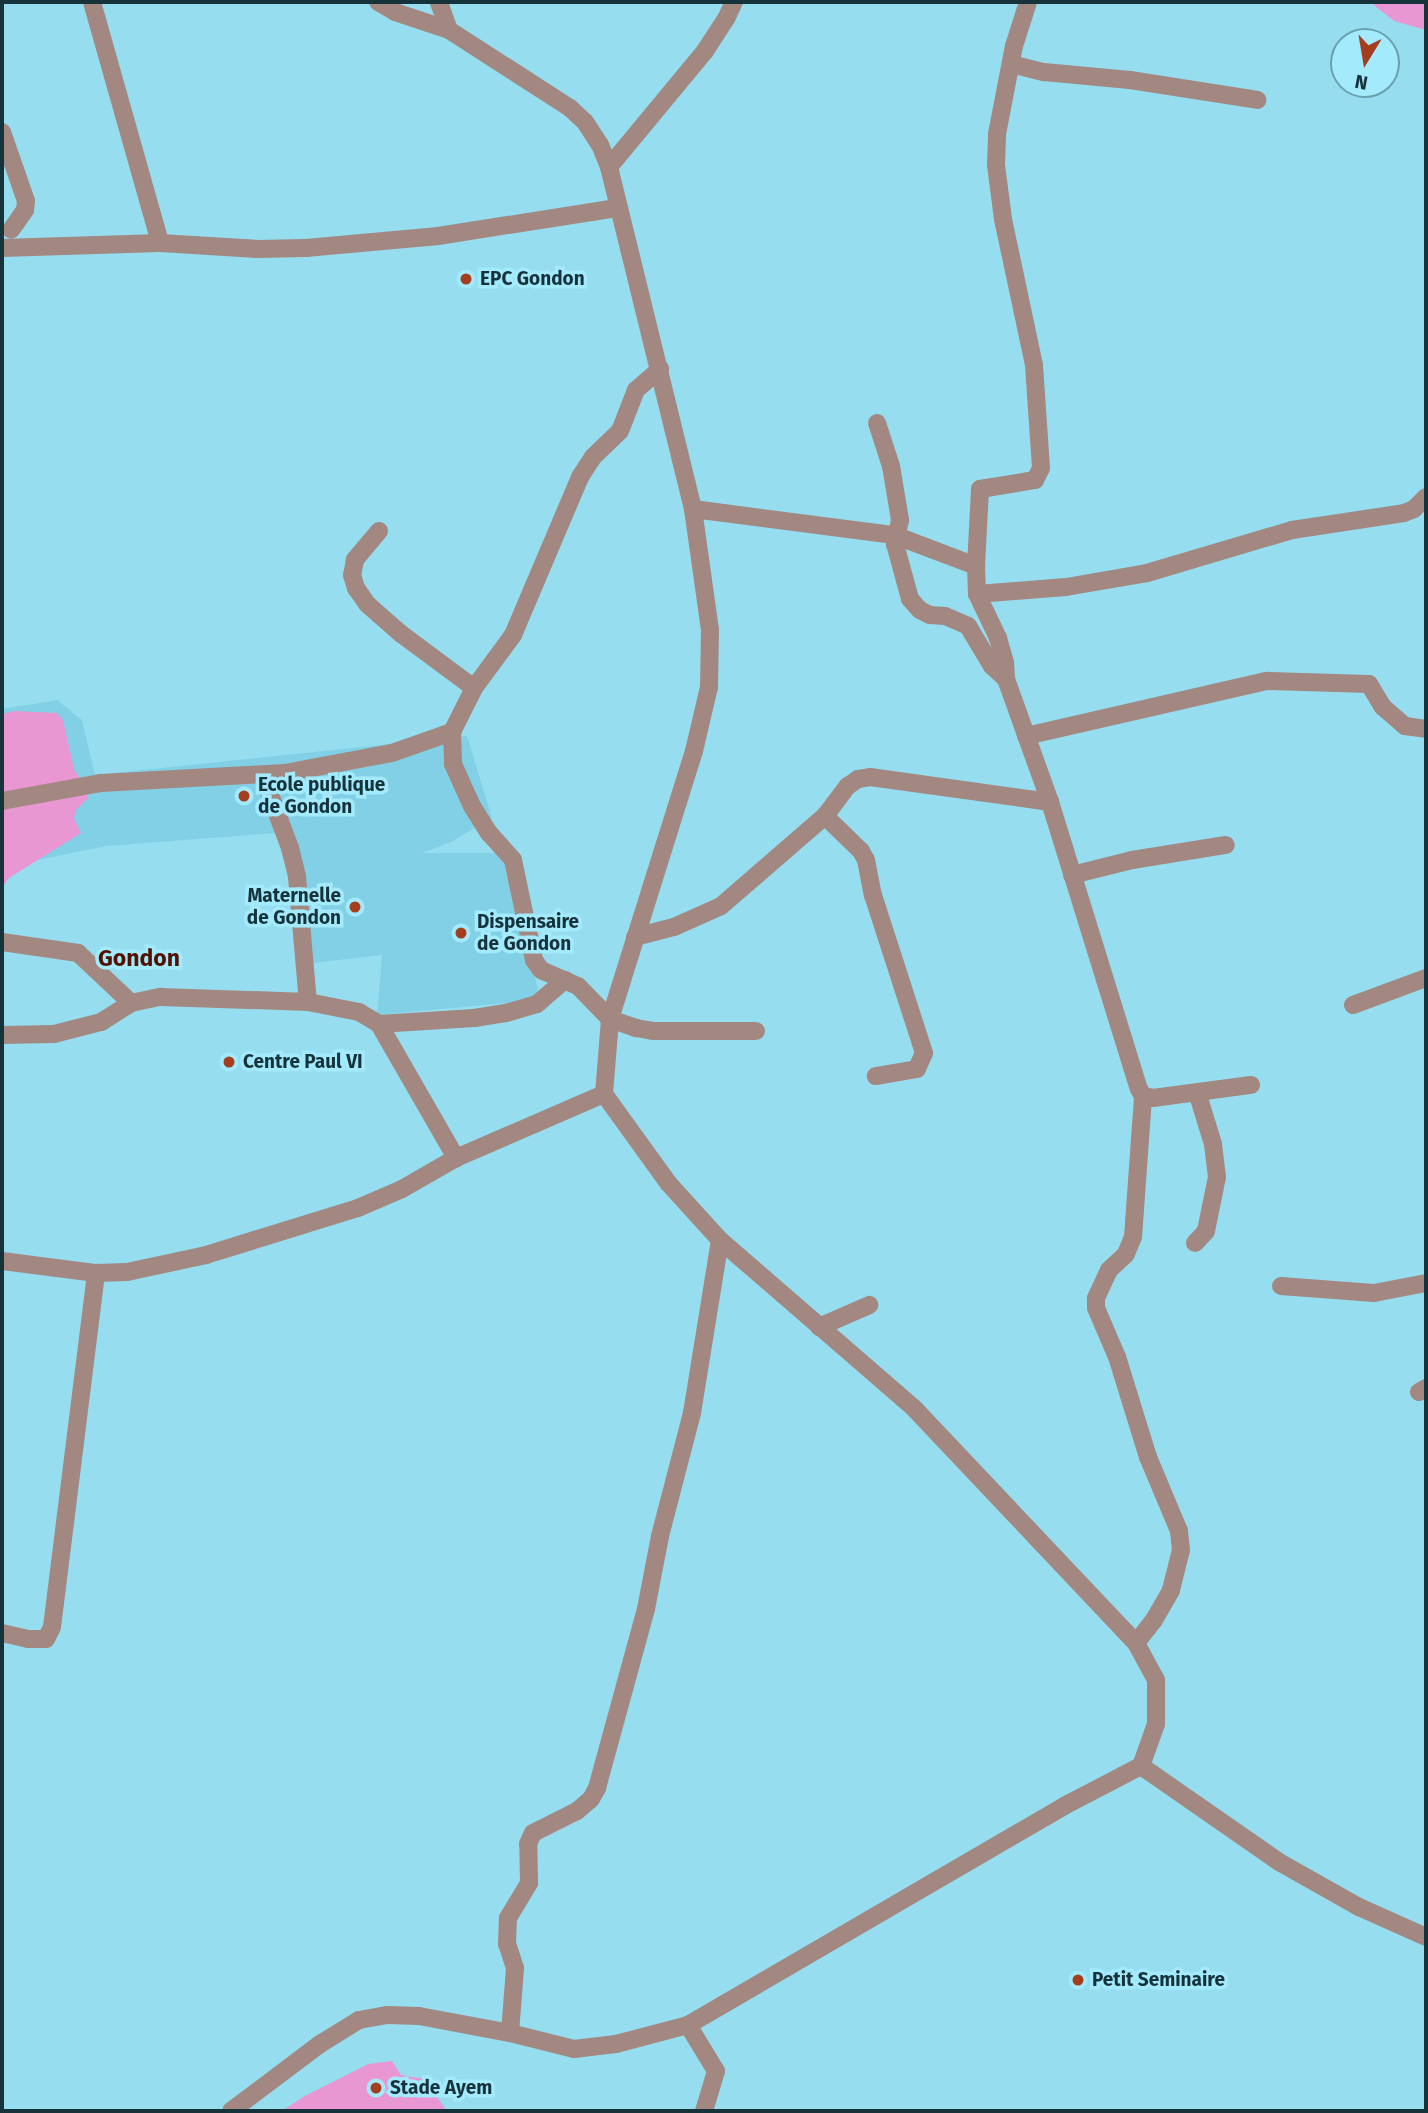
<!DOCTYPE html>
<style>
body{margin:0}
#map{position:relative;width:1428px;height:2113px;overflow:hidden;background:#96ddf0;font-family:"Fira Sans",sans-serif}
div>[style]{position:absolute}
.built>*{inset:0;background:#82d0e6}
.green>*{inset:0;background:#e997d3}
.minor>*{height:18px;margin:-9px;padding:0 9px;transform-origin:9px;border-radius:9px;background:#a28880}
.dots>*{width:19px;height:19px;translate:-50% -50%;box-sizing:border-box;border:4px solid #a3eafd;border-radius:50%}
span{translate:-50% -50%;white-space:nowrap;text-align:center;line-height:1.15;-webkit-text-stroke:7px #a3eafd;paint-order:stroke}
.poi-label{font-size:19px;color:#16333b;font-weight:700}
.left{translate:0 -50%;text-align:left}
.right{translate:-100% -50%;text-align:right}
.quarter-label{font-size:23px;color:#531200;font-weight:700}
.frame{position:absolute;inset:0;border:4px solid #16333b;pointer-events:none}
.north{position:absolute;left:1330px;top:28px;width:70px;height:70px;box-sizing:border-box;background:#a3eafd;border:2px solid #6ba1af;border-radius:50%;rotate:191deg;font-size:19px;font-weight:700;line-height:28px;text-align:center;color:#16333b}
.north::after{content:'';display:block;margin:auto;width:24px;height:32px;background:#a53e1e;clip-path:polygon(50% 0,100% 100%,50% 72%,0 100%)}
</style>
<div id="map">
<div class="built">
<i style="clip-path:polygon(57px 700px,82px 720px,95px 775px,467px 736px,492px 818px,451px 842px,422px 853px,502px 853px,519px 903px,540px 1000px,377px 1015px,382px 955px,312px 963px,289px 832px,106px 846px,2px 867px,2px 709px)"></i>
</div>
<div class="green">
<i style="clip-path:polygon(1370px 2px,1426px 2px,1426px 30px,1394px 21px)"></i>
<i style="clip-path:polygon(14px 711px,57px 713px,63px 720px,74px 769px,87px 790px,88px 798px,76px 810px,74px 818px,81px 833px,9px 878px,2px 888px,2px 714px)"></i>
<i style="clip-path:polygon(392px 2061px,401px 2075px,424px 2079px,447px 2111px,282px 2111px,303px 2097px,368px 2064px)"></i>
</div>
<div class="minor">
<i style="left:92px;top:2px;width:250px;rotate:74.2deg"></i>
<i style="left:378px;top:2px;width:20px;rotate:30deg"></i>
<i style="left:395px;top:12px;width:57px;rotate:18.4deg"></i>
<i style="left:1011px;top:64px;width:34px;rotate:14deg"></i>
<i style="left:1044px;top:72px;width:86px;rotate:5.3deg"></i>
<i style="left:1130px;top:80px;width:129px;rotate:8.9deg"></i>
<i style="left:2px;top:132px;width:73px;rotate:70.8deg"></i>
<i style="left:26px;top:201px;width:9px;rotate:96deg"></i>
<i style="left:25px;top:210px;width:24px;rotate:125deg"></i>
<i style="left:609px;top:167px;width:151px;rotate:-50.4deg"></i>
<i style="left:705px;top:51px;width:38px;rotate:-57deg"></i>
<i style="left:726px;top:19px;width:19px;rotate:-65deg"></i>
<i style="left:2px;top:248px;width:158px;rotate:-1.8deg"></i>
<i style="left:160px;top:243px;width:97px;rotate:3.5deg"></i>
<i style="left:257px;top:249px;width:49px;rotate:-1.2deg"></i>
<i style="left:306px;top:248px;width:133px;rotate:-5.2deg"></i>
<i style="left:438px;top:236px;width:181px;rotate:-8.9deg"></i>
<i style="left:877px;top:423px;width:45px;rotate:72deg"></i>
<i style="left:891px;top:466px;width:55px;rotate:80.5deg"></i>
<i style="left:900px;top:520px;width:25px;rotate:102deg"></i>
<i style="left:895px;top:544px;width:57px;rotate:74.7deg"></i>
<i style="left:910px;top:599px;width:15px;rotate:48deg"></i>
<i style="left:920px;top:610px;width:11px;rotate:27deg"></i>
<i style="left:930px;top:615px;width:15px;rotate:4deg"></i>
<i style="left:945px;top:616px;width:25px;rotate:23deg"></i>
<i style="left:968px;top:626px;width:47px;rotate:59deg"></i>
<i style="left:992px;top:666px;width:19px;rotate:43deg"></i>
<i style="left:693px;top:509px;width:203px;rotate:7.4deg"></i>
<i style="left:894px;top:535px;width:88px;rotate:20.7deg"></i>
<i style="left:976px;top:566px;width:28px;rotate:88deg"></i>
<i style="left:977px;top:594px;width:49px;rotate:64.5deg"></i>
<i style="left:998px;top:638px;width:26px;rotate:74deg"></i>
<i style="left:1005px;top:663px;width:16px;rotate:86deg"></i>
<i style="left:1006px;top:679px;width:131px;rotate:70.3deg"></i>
<i style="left:1050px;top:802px;width:300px;rotate:72.8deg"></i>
<i style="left:1139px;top:1089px;width:8px;rotate:60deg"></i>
<i style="left:1143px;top:1096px;width:10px;rotate:11deg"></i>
<i style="left:1153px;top:1098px;width:99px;rotate:-7.6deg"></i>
<i style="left:379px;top:531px;width:38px;rotate:130deg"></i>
<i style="left:355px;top:560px;width:15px;rotate:101deg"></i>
<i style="left:352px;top:575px;width:14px;rotate:73deg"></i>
<i style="left:356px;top:588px;width:19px;rotate:55deg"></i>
<i style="left:367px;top:604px;width:44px;rotate:41.3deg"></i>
<i style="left:400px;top:633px;width:92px;rotate:36.6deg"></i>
<i style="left:976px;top:566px;width:77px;rotate:-87deg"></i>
<i style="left:980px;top:489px;width:56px;rotate:-9.3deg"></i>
<i style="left:1035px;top:480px;width:13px;rotate:-63deg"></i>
<i style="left:1041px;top:468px;width:103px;rotate:-93.9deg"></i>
<i style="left:1034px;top:365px;width:149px;rotate:-102deg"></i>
<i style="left:1003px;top:219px;width:54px;rotate:-97.4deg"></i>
<i style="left:996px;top:165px;width:31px;rotate:-88deg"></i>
<i style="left:997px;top:134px;width:90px;rotate:-79.1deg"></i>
<i style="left:1014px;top:46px;width:46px;rotate:-72.3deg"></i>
<i style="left:977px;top:594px;width:89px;rotate:-4.5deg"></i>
<i style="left:1066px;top:587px;width:82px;rotate:-9.8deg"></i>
<i style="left:1147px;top:573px;width:151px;rotate:-16.5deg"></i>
<i style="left:1292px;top:530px;width:113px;rotate:-8.6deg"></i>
<i style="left:1404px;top:513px;width:11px;rotate:-22deg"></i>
<i style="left:1414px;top:509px;width:17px;rotate:-45deg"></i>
<i style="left:452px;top:732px;width:32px;rotate:88deg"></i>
<i style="left:453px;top:764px;width:46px;rotate:65.7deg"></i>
<i style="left:472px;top:806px;width:32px;rotate:58deg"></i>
<i style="left:489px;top:833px;width:36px;rotate:48deg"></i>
<i style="left:513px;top:860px;width:102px;rotate:78.1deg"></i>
<i style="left:534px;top:960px;width:12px;rotate:55deg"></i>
<i style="left:541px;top:970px;width:40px;rotate:23.4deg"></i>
<i style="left:578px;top:986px;width:46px;rotate:45.9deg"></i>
<i style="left:610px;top:1019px;width:28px;rotate:19deg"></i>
<i style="left:636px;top:1028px;width:17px;rotate:10deg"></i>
<i style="left:653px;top:1031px;width:103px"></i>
<i style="left:1026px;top:736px;width:247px;rotate:-12.9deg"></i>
<i style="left:1267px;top:681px;width:102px;rotate:1.7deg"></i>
<i style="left:1369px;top:684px;width:27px;rotate:59deg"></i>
<i style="left:1383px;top:707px;width:29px;rotate:41deg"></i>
<i style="left:1405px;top:726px;width:21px;rotate:8deg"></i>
<i style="left:263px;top:776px;width:77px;rotate:69.4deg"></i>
<i style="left:290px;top:848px;width:30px;rotate:76deg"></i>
<i style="left:297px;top:877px;width:125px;rotate:85deg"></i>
<i style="left:2px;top:801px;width:101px;rotate:-10.3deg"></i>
<i style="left:101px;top:783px;width:184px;rotate:-3.1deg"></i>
<i style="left:285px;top:773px;width:109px;rotate:-10.6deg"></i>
<i style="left:392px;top:753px;width:64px;rotate:-19.3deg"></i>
<i style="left:452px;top:732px;width:49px;rotate:-63.4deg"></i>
<i style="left:474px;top:688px;width:66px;rotate:-53.7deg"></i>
<i style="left:513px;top:635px;width:172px;rotate:-67deg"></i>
<i style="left:580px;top:477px;width:24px;rotate:-57deg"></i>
<i style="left:593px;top:457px;width:37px;rotate:-44deg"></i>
<i style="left:620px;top:431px;width:44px;rotate:-68.7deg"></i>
<i style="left:636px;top:390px;width:32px;rotate:-41deg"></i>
<i style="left:825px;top:816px;width:50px;rotate:44.2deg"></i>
<i style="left:861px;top:851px;width:10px;rotate:61deg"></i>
<i style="left:866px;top:860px;width:36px;rotate:79deg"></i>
<i style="left:873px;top:895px;width:166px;rotate:72.1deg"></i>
<i style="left:924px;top:1053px;width:17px;rotate:114deg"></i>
<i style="left:917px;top:1069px;width:42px;rotate:170.3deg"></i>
<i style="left:1072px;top:875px;width:62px;rotate:-14deg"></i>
<i style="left:1132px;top:860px;width:95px;rotate:-9.1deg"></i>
<i style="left:635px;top:937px;width:40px;rotate:-14.4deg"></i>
<i style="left:674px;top:927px;width:51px;rotate:-24.1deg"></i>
<i style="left:721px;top:906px;width:138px;rotate:-40.9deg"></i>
<i style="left:825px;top:816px;width:38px;rotate:-53deg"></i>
<i style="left:848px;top:786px;width:12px;rotate:-35deg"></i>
<i style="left:858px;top:779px;width:12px;rotate:-9deg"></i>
<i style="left:870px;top:777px;width:182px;rotate:7.9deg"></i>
<i style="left:2px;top:942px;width:77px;rotate:8.2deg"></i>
<i style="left:78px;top:953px;width:73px;rotate:43.3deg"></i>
<i style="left:1353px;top:1005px;width:78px;rotate:-20.3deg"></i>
<i style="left:379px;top:1024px;width:95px;rotate:-3.6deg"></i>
<i style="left:474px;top:1018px;width:32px;rotate:-9deg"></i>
<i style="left:506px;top:1013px;width:32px;rotate:-16deg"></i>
<i style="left:537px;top:1004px;width:37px;rotate:-41deg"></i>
<i style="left:2px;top:1035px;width:52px;rotate:-1.1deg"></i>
<i style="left:54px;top:1034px;width:49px;rotate:-14.3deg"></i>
<i style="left:101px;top:1022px;width:36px;rotate:-32deg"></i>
<i style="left:131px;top:1003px;width:30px;rotate:-12deg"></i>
<i style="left:160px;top:997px;width:148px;rotate:1.9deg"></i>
<i style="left:308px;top:1002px;width:52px;rotate:11.1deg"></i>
<i style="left:359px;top:1012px;width:23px;rotate:31deg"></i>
<i style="left:379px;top:1024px;width:155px;rotate:60.1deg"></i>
<i style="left:456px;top:1158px;width:161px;rotate:-23.4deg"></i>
<i style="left:1195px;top:1243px;width:16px;rotate:-47deg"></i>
<i style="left:1206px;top:1231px;width:55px;rotate:-78.5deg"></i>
<i style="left:1217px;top:1177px;width:33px;rotate:-97deg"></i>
<i style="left:1213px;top:1144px;width:54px;rotate:-107.1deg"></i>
<i style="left:2px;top:1261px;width:95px;rotate:7.3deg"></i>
<i style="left:96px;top:1273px;width:31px;rotate:-2deg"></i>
<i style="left:127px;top:1272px;width:81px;rotate:-12.1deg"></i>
<i style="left:206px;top:1255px;width:159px;rotate:-17.2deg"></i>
<i style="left:358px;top:1208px;width:48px;rotate:-23.4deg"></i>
<i style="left:402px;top:1189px;width:62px;rotate:-29.9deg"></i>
<i style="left:1281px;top:1286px;width:93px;rotate:4.3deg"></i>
<i style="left:1374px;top:1293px;width:53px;rotate:-10.9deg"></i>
<i style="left:819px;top:1327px;width:55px;rotate:-23.7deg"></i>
<i style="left:1419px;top:1392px;width:8px;rotate:-30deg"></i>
<i style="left:2px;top:1633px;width:27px;rotate:13deg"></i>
<i style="left:28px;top:1639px;width:18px"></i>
<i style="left:46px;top:1639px;width:13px;rotate:-63deg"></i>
<i style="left:52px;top:1627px;width:357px;rotate:-82.9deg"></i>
<i style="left:1136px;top:1643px;width:29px;rotate:-52deg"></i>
<i style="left:1154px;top:1620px;width:34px;rotate:-60deg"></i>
<i style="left:1171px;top:1590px;width:41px;rotate:-76deg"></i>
<i style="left:1181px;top:1550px;width:19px;rotate:-96deg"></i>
<i style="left:1179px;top:1531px;width:80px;rotate:-112.7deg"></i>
<i style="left:1148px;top:1457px;width:105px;rotate:-107.2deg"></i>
<i style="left:1117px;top:1357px;width:53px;rotate:-113.2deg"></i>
<i style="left:1096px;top:1308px;width:10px;rotate:-90deg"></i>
<i style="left:1096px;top:1298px;width:31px;rotate:-65deg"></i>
<i style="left:1109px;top:1270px;width:23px;rotate:-43deg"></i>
<i style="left:1126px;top:1254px;width:18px;rotate:-68deg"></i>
<i style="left:1133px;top:1237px;width:141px;rotate:-85.9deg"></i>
<i style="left:1141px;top:1766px;width:168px;rotate:34.8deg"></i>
<i style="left:1279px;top:1862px;width:92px;rotate:29.4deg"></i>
<i style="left:1359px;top:1907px;width:73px;rotate:24.1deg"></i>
<i style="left:688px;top:2025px;width:54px;rotate:58.7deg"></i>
<i style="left:716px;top:2071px;width:42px;rotate:106.7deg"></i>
<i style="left:510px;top:2033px;width:65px;rotate:-85.6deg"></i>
<i style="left:515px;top:1968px;width:25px;rotate:-108deg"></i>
<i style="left:507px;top:1944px;width:26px;rotate:-88deg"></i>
<i style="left:508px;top:1918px;width:41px;rotate:-59deg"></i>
<i style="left:529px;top:1883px;width:39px;rotate:-91deg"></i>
<i style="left:528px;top:1844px;width:12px;rotate:-66deg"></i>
<i style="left:533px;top:1833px;width:49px;rotate:-26.6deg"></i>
<i style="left:577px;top:1811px;width:18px;rotate:-41deg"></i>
<i style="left:591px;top:1799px;width:13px;rotate:-61deg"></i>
<i style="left:597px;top:1788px;width:186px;rotate:-74.7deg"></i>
<i style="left:646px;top:1609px;width:74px;rotate:-79.1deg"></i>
<i style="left:660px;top:1536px;width:127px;rotate:-75.4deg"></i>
<i style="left:692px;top:1413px;width:175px;rotate:-80.8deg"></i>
<i style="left:231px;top:2111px;width:111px;rotate:-37deg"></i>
<i style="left:320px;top:2044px;width:46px;rotate:-31.6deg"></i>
<i style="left:359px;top:2020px;width:29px;rotate:-10deg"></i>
<i style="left:388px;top:2015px;width:31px;rotate:2deg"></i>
<i style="left:419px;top:2016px;width:93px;rotate:10.6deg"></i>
<i style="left:510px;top:2033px;width:66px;rotate:14deg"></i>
<i style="left:574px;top:2049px;width:42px;rotate:-6.8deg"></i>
<i style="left:616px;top:2044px;width:74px;rotate:-14.8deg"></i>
<i style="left:688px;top:2025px;width:435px;rotate:-30.2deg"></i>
<i style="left:1064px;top:1806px;width:87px;rotate:-27.5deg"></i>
<i style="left:1141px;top:1766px;width:45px;rotate:-70.3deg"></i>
<i style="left:1156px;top:1724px;width:44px;rotate:-90deg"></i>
<i style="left:1156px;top:1680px;width:42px;rotate:-118.4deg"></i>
<i style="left:1136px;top:1643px;width:322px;rotate:-133.4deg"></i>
<i style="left:915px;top:1409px;width:258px;rotate:-139.1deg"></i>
<i style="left:720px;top:1240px;width:76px;rotate:-132.3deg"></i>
<i style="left:669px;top:1184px;width:111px;rotate:-125.8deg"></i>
<i style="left:604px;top:1094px;width:75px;rotate:-85.4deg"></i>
<i style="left:610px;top:1019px;width:281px;rotate:-72.6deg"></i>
<i style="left:694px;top:751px;width:66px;rotate:-76.8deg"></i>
<i style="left:709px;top:687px;width:57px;rotate:-89deg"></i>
<i style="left:710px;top:630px;width:122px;rotate:-98deg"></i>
<i style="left:693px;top:509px;width:352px;rotate:-103.8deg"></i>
<i style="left:609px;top:167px;width:24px;rotate:-112deg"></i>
<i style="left:600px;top:145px;width:27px;rotate:-123deg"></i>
<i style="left:585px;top:122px;width:21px;rotate:-137deg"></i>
<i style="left:570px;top:108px;width:144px;rotate:-147.2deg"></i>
<i style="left:449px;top:30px;width:30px;rotate:-110deg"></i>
</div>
<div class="dots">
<i style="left:466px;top:279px;background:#a53e1e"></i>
<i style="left:244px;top:796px;background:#a53e1e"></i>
<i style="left:355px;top:907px;background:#a53e1e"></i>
<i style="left:461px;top:933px;background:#a53e1e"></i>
<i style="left:229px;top:1062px;background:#a53e1e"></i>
<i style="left:1078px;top:1980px;background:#a53e1e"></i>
<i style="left:376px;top:2088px;background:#a53e1e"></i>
</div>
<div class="poi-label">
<span class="left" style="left:480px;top:279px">EPC Gondon</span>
<span class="left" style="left:258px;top:796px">Ecole publique<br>de Gondon</span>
<span class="right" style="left:341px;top:907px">Maternelle<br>de Gondon</span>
<span class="left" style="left:477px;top:933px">Dispensaire<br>de Gondon</span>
<span class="left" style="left:243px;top:1062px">Centre Paul VI</span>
<span class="left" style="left:1092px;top:1980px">Petit Seminaire</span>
<span class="left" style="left:390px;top:2088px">Stade Ayem</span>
</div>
<div class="quarter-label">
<span style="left:139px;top:958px">Gondon</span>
</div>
<div class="frame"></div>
<div class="north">N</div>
</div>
